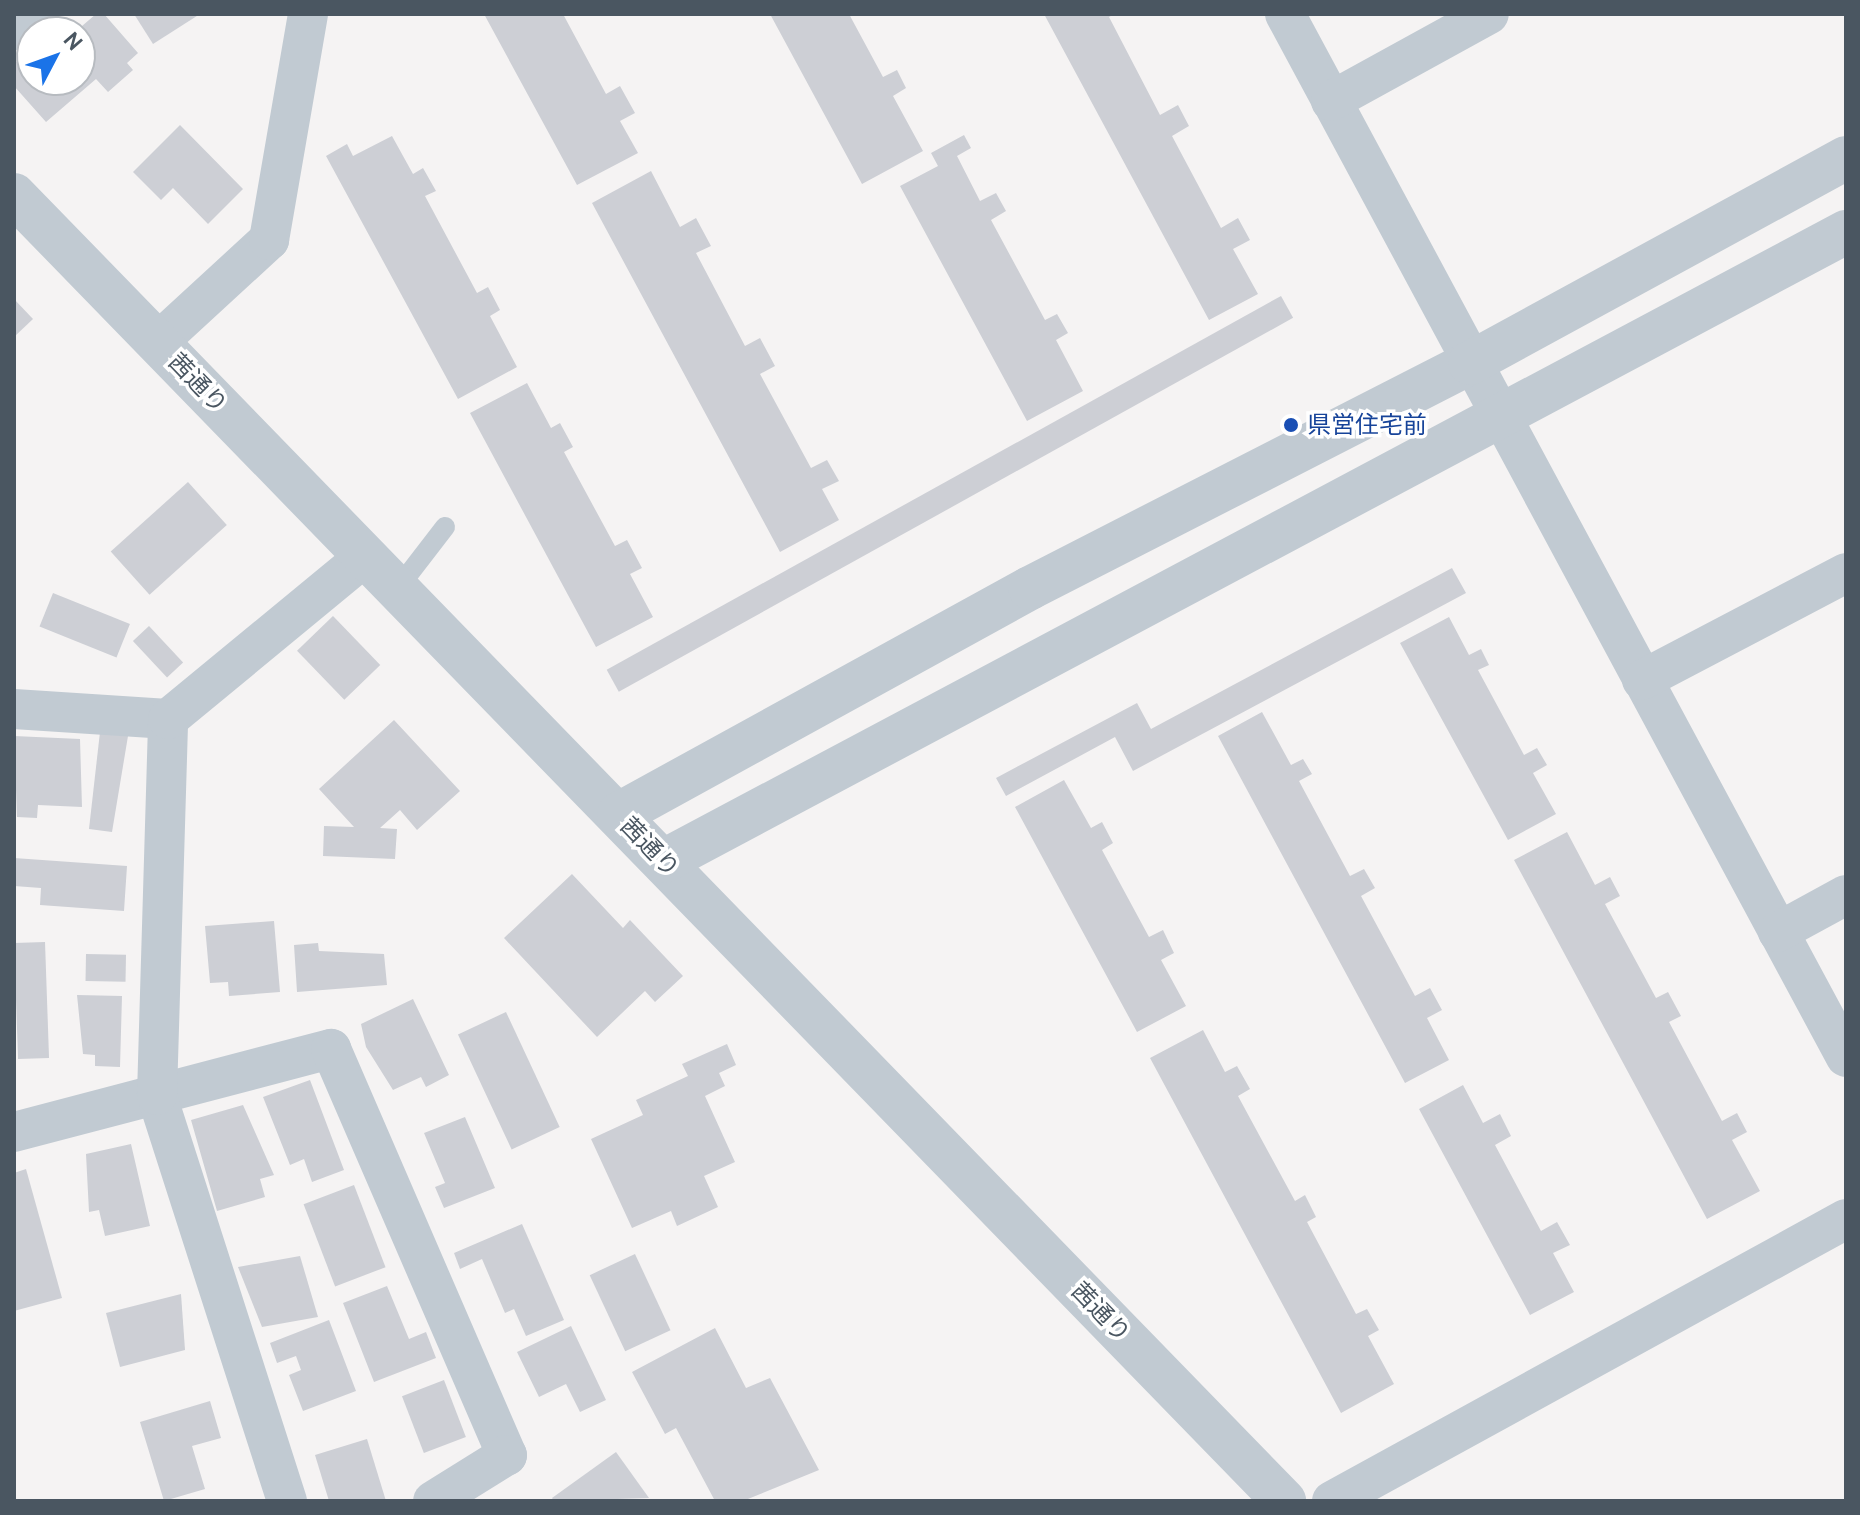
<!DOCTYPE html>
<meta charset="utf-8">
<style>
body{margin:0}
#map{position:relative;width:1860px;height:1515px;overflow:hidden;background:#f5f3f3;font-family:Cabin,"Noto Sans JP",sans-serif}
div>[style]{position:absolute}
.building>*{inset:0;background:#cdcfd5;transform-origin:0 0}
.service>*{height:20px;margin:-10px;padding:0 10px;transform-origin:10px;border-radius:10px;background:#c1cad2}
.minor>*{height:40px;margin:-20px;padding:0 20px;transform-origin:20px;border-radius:20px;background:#c1cad2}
.tertiary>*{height:44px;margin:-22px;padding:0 22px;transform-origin:22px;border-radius:22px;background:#c1cad2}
.dots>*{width:22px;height:22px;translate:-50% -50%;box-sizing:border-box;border:4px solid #fff;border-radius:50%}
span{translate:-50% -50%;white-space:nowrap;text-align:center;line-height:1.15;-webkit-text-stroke:7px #fff;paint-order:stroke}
.street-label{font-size:24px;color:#4a5661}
.transit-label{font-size:24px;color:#164399}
.left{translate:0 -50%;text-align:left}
.frame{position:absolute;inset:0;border:16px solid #4a5661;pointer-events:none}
.north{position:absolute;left:16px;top:16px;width:80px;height:80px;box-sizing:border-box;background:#fff;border:2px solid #b7bbc0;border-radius:50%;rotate:49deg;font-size:22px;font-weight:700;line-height:32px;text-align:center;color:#4a5661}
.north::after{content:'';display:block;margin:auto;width:28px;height:36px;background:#1a73e8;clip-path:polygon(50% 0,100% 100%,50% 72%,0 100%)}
</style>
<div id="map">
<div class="building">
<i style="clip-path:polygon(96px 14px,104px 14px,138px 53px,127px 63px,133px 70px,108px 92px,96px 79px,46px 122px,14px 86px,14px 64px,32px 48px,32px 80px,80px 80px,75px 32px)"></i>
<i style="clip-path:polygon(134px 14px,200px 14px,153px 44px)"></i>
<i style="clip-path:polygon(484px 14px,563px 14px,606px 94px,620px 86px,635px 113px,620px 121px,638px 153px,577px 185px)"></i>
<i style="clip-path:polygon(770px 14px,849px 14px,883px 77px,897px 70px,906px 88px,893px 96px,923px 151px,862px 184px)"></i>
<i style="clip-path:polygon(1044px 14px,1114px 14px,1109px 17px,1160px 115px,1178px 105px,1189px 126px,1172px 136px,1221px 228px,1238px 218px,1250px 240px,1233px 249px,1258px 294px,1209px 320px)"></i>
<i style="clip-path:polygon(63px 21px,73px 32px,51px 32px)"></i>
<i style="clip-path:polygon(180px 125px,243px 189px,208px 224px,173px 188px,161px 200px,133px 172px)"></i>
<i style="clip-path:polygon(964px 135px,971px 148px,957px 156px,980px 201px,996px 193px,1006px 211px,991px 220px,1045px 320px,1057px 314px,1068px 333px,1056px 340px,1083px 391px,1027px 421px,900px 186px,938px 166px,931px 153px)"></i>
<i style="clip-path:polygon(392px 136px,413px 174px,423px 168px,436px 191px,425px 196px,477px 293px,488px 287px,500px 310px,490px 316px,517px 367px,458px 399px,326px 156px,347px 144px,353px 156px)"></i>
<i style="clip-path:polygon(651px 171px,680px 227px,696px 218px,711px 246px,696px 253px,745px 346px,760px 338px,775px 366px,760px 374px,811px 468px,827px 460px,839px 481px,822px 489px,839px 520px,780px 552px,592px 203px)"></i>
<i style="left:1281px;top:296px;width:25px;height:771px;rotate:61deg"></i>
<i style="clip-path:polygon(14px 299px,33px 319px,14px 337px)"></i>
<i style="clip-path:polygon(527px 383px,551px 428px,560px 423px,573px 447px,564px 452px,615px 546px,627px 540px,642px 568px,630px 574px,653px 617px,596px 647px,470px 413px)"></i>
<i style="left:188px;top:482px;width:58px;height:104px;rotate:48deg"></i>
<i style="clip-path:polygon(1452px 568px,1466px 593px,1133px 771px,1115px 737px,1006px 796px,996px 778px,1137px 703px,1151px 729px)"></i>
<i style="left:53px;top:593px;width:83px;height:36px;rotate:22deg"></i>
<i style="left:333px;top:616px;width:68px;height:50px;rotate:46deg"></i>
<i style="clip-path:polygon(1449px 617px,1469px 655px,1481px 649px,1489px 665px,1478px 670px,1524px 755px,1537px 748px,1547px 765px,1533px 773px,1556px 814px,1508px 840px,1400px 643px)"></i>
<i style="left:149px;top:626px;width:50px;height:22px;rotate:47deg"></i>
<i style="clip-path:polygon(1262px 712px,1291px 765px,1303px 759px,1312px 774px,1299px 781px,1350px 876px,1364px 869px,1375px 888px,1361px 896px,1415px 996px,1430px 988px,1442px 1010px,1427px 1018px,1449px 1060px,1405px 1083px,1218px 736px)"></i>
<i style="clip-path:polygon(394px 720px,460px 791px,417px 830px,400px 810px,380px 828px,397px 829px,395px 859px,323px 856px,324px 826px,354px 827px,319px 789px)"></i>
<i style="clip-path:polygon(100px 732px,128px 736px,112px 832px,89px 829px)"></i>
<i style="clip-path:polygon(14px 736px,80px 739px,82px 807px,38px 805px,37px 818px,17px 817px)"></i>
<i style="clip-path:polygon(1064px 780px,1091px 828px,1102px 822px,1113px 843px,1102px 850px,1149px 937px,1163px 930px,1174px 953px,1161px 960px,1186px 1006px,1137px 1032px,1015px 807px)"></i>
<i style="clip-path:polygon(1567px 832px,1595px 885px,1610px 877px,1620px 896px,1605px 904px,1656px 998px,1668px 992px,1681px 1016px,1669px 1022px,1722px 1121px,1737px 1113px,1747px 1132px,1732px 1140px,1760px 1191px,1707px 1219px,1514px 860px)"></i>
<i style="clip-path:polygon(14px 858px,127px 866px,124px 911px,40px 905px,41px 888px,14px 886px)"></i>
<i style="clip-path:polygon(572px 874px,623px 928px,630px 920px,683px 976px,655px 1002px,645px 991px,597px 1037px,504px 938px)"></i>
<i style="clip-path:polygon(274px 921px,280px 992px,229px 996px,228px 982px,210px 983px,205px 926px)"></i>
<i style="left:45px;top:942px;width:116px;height:31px;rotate:88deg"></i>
<i style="clip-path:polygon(318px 943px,319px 951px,384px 954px,387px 985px,297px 992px,294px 945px)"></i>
<i style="left:86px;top:954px;width:40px;height:27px;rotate:1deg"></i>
<i style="clip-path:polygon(77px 995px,122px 996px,120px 1067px,95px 1066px,95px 1055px,83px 1054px)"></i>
<i style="clip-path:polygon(413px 999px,449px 1075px,426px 1087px,421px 1077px,393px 1090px,366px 1047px,361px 1024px)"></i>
<i style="left:506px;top:1012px;width:127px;height:53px;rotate:65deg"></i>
<i style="clip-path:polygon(1203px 1030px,1225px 1072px,1237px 1066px,1250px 1089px,1238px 1096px,1295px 1201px,1305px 1195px,1316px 1217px,1307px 1222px,1356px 1314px,1367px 1309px,1379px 1330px,1368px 1336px,1394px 1384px,1341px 1413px,1150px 1058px)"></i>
<i style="clip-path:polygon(727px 1044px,736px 1065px,719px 1073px,725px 1086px,705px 1096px,735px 1162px,704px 1176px,718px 1207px,677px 1226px,671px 1211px,632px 1228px,591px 1139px,643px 1115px,636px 1100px,688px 1076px,682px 1064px)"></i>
<i style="clip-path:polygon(310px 1080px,344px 1170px,312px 1182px,304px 1159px,290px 1165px,263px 1097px)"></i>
<i style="clip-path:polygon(1463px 1085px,1483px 1123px,1500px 1114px,1511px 1136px,1495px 1145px,1541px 1231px,1557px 1222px,1570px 1245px,1553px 1253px,1574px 1292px,1530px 1315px,1419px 1109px)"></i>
<i style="clip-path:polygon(243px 1105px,274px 1175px,260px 1179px,265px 1197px,217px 1211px,191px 1120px)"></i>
<i style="clip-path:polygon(465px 1117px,495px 1188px,444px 1208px,435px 1187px,445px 1183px,424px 1133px)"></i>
<i style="clip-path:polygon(131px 1144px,150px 1226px,105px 1236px,99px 1210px,89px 1212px,86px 1154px)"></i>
<i style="clip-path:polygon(26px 1169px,62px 1298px,14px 1311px,14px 1173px)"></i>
<i style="left:354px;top:1185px;width:88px;height:54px;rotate:69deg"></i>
<i style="clip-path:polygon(522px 1224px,564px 1320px,526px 1336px,514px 1309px,505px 1313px,482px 1259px,460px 1269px,454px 1253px)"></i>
<i style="left:635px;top:1254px;width:84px;height:50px;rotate:65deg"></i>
<i style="clip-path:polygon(300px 1256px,318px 1317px,262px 1327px,238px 1267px)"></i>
<i style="clip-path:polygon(387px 1286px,409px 1339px,426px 1332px,436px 1358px,374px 1382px,343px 1303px)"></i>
<i style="clip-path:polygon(181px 1294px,185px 1350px,120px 1367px,106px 1313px)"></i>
<i style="clip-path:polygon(329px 1320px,356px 1391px,303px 1411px,289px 1375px,301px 1370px,296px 1356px,277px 1363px,270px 1343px)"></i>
<i style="clip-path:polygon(571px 1326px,606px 1400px,580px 1412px,566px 1384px,539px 1397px,517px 1352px)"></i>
<i style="clip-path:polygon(715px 1328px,746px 1388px,770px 1378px,819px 1470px,743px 1501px,715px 1501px,676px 1428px,665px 1434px,632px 1372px)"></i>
<i style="left:444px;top:1380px;width:61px;height:45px;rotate:69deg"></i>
<i style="clip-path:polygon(210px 1401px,221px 1438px,192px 1446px,205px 1489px,164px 1501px,140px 1422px)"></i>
<i style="clip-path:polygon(367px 1439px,386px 1501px,329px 1501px,315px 1455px)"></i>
<i style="clip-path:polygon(616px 1452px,649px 1498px,554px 1501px,552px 1498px)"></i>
</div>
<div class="service">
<i style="left:398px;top:588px;width:77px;rotate:-52.4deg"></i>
</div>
<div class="minor">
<i style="left:1285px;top:14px;width:1184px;rotate:61.73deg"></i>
<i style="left:14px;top:30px;width:27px;rotate:-36deg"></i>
<i style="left:1331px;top:101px;width:180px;rotate:-28.8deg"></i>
<i style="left:158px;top:342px;width:151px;rotate:-42.6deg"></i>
<i style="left:269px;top:240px;width:229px;rotate:-80.2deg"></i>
<i style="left:1642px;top:680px;width:230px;rotate:-27.7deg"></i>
<i style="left:14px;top:709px;width:154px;rotate:3.7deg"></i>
<i style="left:1778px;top:932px;width:77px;rotate:-28.6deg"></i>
<i style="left:14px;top:1132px;width:328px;rotate:-14.7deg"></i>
<i style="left:331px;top:1049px;width:443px;rotate:66.6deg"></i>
<i style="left:507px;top:1455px;width:87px;rotate:148.1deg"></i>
<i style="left:287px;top:1501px;width:426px;rotate:-107.8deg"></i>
<i style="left:157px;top:1095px;width:376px;rotate:-88.3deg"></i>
<i style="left:168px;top:719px;width:256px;rotate:-39.5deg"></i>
<i style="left:1332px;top:1501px;width:586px;rotate:-28.75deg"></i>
</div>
<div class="tertiary">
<i style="left:14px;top:195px;width:1822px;rotate:45.8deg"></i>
<i style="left:619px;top:814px;width:469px;rotate:-28.8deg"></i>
<i style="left:1030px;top:588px;width:494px;rotate:-27.1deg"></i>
<i style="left:1470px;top:363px;width:428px;rotate:-28.6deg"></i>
<i style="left:664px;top:861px;width:1339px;rotate:-28.02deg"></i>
</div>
<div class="dots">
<i style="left:1291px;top:425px;background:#1a4fb4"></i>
</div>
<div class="street-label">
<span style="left:198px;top:383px;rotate:46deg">茜通り</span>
<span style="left:650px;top:847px;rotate:46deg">茜通り</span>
<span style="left:1101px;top:1312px;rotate:46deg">茜通り</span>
</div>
<div class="transit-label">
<span class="left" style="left:1307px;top:425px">県営住宅前</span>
</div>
<div class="frame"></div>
<div class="north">N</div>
</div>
